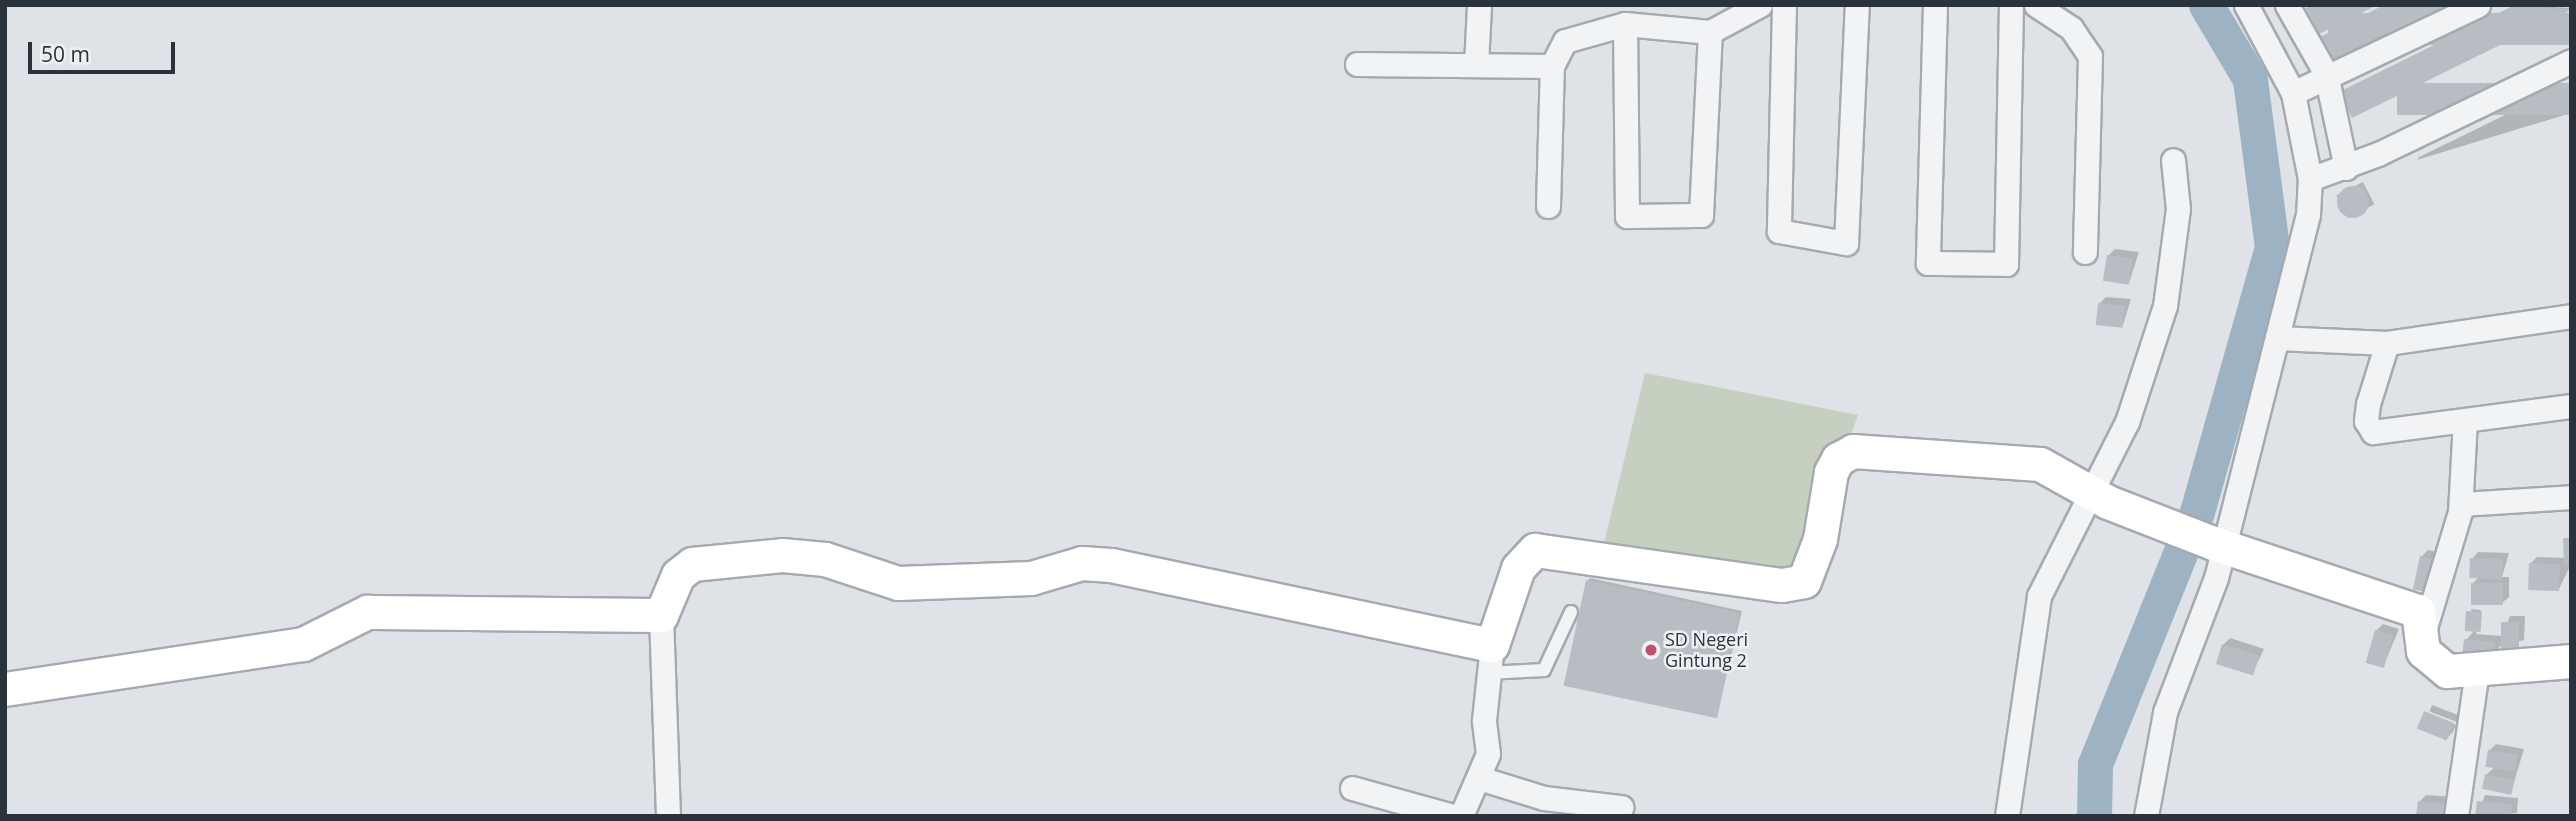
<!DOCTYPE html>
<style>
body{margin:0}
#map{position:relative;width:2576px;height:821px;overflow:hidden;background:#dfe3e7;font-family:"Open Sans",sans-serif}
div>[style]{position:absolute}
.green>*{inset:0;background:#c6d0c1}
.shadow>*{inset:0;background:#0003;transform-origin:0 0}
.river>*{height:35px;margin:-17.5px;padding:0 17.5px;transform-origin:17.5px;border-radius:17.5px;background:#9db3c3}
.building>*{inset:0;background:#b7bdc3;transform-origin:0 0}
.round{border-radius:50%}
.roads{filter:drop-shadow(2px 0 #a5aab0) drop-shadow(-2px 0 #a5aab0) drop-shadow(0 2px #a5aab0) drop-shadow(0 -2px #a5aab0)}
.lane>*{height:12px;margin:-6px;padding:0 6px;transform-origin:6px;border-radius:6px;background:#f1f3f5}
.street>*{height:23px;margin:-11.5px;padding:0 11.5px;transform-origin:11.5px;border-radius:11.5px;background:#f1f3f5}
.secondary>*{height:33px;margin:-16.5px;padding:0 16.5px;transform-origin:16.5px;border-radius:16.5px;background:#fff}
.dots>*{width:19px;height:19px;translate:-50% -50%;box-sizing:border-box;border:4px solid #eef1f4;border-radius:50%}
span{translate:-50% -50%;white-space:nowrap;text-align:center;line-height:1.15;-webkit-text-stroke:5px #eef1f4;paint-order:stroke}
.poi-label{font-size:18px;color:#2a323c}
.left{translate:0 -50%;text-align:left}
.frame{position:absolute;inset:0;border:7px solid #2a323c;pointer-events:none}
.scale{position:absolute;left:28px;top:42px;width:147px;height:32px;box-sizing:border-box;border:4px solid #2a323c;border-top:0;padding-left:9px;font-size:21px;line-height:24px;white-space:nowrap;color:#2a323c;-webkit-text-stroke:5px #eef1f4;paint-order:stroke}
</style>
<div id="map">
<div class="green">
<i style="clip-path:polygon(1645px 373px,1858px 415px,1797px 592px,1599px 564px)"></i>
</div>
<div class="shadow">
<i style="clip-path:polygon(2515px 5px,2571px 8px,2353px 116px,2344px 90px)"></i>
<i style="clip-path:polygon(2571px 83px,2571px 113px,2417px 160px,2419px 157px)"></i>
<i style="left:2363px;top:182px;width:25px;height:30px;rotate:63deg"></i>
<i style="clip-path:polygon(2115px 249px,2139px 252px,2129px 283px,2108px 256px)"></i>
<i style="clip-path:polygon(2106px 297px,2131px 299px,2123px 325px,2099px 304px)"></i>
<i style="clip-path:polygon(2571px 533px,2571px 564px,2559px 589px,2530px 564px,2537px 557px,2565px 558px)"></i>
<i style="clip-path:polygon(2428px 550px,2445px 554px,2440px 583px,2421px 557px)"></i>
<i style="clip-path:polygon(2478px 552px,2509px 553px,2502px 577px,2509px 577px,2509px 597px,2502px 603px,2473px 583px,2480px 576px,2472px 559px)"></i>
<i style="clip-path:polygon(1590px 578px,1742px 611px,1716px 718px,1587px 581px)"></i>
<i style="clip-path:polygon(2471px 609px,2481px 610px,2476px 634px,2502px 636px,2510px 616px,2525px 616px,2524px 640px,2500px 646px,2493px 657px,2466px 640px,2475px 630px)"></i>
<i style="clip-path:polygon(2383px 624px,2399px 629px,2383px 667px,2376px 631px)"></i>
<i style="clip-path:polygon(2230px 638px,2264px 649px,2253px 672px,2223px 645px)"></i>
<i style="left:2432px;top:705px;width:30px;height:7px;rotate:21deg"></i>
<i style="clip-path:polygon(2426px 712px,2456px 725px,2453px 732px,2446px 739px,2419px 728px)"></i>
<i style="clip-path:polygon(2496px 744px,2524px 749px,2511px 792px,2486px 775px,2495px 767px,2489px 751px)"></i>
<i style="clip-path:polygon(2426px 795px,2458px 797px,2452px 816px,2419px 802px)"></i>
<i style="clip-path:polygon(2485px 795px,2518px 798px,2517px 813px,2477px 816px)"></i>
</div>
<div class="river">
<i style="left:2094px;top:816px;width:52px;rotate:-88.9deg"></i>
<i style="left:2095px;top:764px;width:272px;rotate:-68deg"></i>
<i style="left:2197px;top:512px;width:275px;rotate:-74.2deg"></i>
<i style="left:2272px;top:247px;width:169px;rotate:-97.5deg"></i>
<i style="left:2250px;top:79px;width:86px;rotate:-120.7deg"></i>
</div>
<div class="building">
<i style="clip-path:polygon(2312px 5px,2377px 5px,2319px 34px,2306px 8px)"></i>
<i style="clip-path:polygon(2384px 5px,2448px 5px,2333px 62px,2320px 37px)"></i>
<i style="clip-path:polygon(2516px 5px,2571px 10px,2352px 118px,2339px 92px)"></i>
<i style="left:2571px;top:13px;width:32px;height:243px;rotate:90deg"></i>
<i style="left:2571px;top:83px;width:32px;height:174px;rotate:90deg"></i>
<i class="round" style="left:2337px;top:186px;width:32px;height:32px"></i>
<i style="left:2107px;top:255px;width:26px;height:26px;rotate:9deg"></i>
<i style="left:2098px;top:303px;width:27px;height:22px;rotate:6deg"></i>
<i style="clip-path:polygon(2563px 538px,2571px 538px,2571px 565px,2564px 566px)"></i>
<i style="left:2420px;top:556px;width:19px;height:34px;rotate:12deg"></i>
<i style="left:2470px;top:558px;width:33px;height:20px;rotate:2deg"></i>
<i style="left:2529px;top:563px;width:31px;height:27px;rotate:2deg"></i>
<i style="left:1586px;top:580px;width:157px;height:108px;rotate:12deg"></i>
<i style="left:2471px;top:583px;width:32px;height:22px"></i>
<i style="left:2466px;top:611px;width:16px;height:20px;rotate:4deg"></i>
<i style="left:2501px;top:622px;width:18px;height:26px"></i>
<i style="left:2375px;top:630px;width:19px;height:34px;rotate:16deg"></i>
<i style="left:2464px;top:639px;width:31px;height:18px;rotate:6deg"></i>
<i style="left:2222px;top:644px;width:39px;height:21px;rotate:17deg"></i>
<i style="left:2424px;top:711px;width:32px;height:19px;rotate:22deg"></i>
<i style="left:2488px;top:750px;width:30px;height:17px;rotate:9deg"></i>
<i style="left:2485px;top:774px;width:30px;height:15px;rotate:12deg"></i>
<i style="clip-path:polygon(2418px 801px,2452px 804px,2451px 816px,2416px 816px)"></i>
<i style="clip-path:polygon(2477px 801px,2512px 804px,2511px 816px,2475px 816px)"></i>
</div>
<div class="roads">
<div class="lane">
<i style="left:1487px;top:673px;width:57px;rotate:-3deg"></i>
<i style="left:1544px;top:670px;width:64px;rotate:-65deg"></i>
</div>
<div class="street">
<i style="left:1784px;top:5px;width:226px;rotate:91.3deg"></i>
<i style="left:1779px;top:231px;width:68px;rotate:10.2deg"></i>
<i style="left:1846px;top:243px;width:238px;rotate:-87.4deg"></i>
<i style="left:1935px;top:5px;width:258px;rotate:91.6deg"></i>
<i style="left:1928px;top:263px;width:78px;rotate:0.7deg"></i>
<i style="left:2006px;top:264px;width:259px;rotate:-88.9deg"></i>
<i style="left:2036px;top:5px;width:42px;rotate:33.3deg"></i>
<i style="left:2071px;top:28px;width:34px;rotate:56deg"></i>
<i style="left:2090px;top:56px;width:196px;rotate:91.5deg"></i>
<i style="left:2287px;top:5px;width:79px;rotate:60.5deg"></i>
<i style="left:2326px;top:74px;width:96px;rotate:78deg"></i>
<i style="left:1625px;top:24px;width:192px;rotate:89.4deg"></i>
<i style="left:1627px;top:216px;width:74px;rotate:-0.8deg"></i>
<i style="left:1701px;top:215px;width:183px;rotate:-87.2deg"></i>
<i style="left:1357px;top:64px;width:195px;rotate:0.6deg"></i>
<i style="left:1552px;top:66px;width:28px;rotate:-63deg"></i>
<i style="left:1565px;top:41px;width:62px;rotate:-15.8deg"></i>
<i style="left:1625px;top:24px;width:85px;rotate:5.4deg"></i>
<i style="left:1710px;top:32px;width:57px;rotate:-28.4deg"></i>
<i style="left:1476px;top:65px;width:60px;rotate:-87.1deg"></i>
<i style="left:2293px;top:93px;width:205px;rotate:-25.4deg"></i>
<i style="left:2310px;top:179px;width:72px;rotate:-20.2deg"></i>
<i style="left:2378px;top:154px;width:214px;rotate:-25.7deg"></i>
<i style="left:1548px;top:206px;width:140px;rotate:-88.4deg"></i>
<i style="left:2277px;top:338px;width:110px;rotate:2.6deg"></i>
<i style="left:2387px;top:343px;width:186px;rotate:-8.3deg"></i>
<i style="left:2387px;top:343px;width:64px;rotate:107.3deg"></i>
<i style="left:2368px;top:404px;width:17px;rotate:97deg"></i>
<i style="left:2366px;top:421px;width:13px;rotate:58deg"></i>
<i style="left:2373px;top:432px;width:200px;rotate:-7.5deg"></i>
<i style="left:2461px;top:504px;width:110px;rotate:-3.6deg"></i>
<i style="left:661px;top:615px;width:201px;rotate:88deg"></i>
<i style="left:2424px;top:631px;width:124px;rotate:-73.2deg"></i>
<i style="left:2460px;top:512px;width:92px;rotate:-86.9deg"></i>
<i style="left:1479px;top:778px;width:68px;rotate:17.1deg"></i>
<i style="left:1544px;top:798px;width:78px;rotate:6.7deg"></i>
<i style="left:1352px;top:788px;width:105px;rotate:15.5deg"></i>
<i style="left:1461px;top:816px;width:68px;rotate:-66.5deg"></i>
<i style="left:1488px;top:754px;width:34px;rotate:-97deg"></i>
<i style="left:1484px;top:720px;width:75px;rotate:-83.9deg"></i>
<i style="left:2007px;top:816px;width:222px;rotate:-81.7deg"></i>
<i style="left:2039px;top:596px;width:195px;rotate:-63.2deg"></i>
<i style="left:2127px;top:422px;width:122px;rotate:-71.9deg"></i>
<i style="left:2165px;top:306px;width:98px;rotate:-82.4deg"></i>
<i style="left:2178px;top:209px;width:49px;rotate:-95.8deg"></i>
<i style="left:2146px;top:816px;width:106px;rotate:-79.6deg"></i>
<i style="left:2165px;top:712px;width:143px;rotate:-69.2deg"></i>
<i style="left:2216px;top:578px;width:374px;rotate:-75.8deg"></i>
<i style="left:2308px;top:215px;width:36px;rotate:-87deg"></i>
<i style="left:2310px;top:179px;width:88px;rotate:-101.2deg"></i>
<i style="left:2293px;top:93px;width:100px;rotate:-118.1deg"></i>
<i style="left:2456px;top:816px;width:147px;rotate:-81.8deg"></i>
</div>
<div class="secondary">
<i style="left:5px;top:689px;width:301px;rotate:-8.6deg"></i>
<i style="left:303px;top:644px;width:72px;rotate:-26.6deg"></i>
<i style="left:367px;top:612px;width:294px;rotate:0.6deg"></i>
<i style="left:661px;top:615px;width:43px;rotate:-67deg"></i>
<i style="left:678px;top:575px;width:18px;rotate:-38deg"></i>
<i style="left:692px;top:564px;width:90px;rotate:-5.7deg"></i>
<i style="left:782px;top:555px;width:43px;rotate:5.3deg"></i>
<i style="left:825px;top:559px;width:77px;rotate:18.2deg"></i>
<i style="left:898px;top:583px;width:133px;rotate:-2.2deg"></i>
<i style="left:1031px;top:578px;width:53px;rotate:-16.4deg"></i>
<i style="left:1082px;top:563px;width:29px;rotate:4deg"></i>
<i style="left:1111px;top:565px;width:389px;rotate:11.9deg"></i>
<i style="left:1492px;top:645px;width:81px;rotate:-71.3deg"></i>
<i style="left:1518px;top:568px;width:25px;rotate:-47deg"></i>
<i style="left:1535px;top:550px;width:249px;rotate:8.1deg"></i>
<i style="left:1782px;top:585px;width:22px;rotate:-10deg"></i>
<i style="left:1804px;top:581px;width:45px;rotate:-69.1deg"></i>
<i style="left:1820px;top:539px;width:68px;rotate:-80.7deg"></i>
<i style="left:1831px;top:472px;width:15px;rotate:-62deg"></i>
<i style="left:1838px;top:459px;width:17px;rotate:-28deg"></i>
<i style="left:1853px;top:451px;width:187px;rotate:4deg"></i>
<i style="left:2040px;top:464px;width:78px;rotate:29.2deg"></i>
<i style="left:2108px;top:502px;width:113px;rotate:21.3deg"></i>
<i style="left:2213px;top:543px;width:216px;rotate:18.4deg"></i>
<i style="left:2418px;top:611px;width:40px;rotate:82.9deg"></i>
<i style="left:2423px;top:651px;width:31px;rotate:40deg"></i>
<i style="left:2447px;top:671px;width:124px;rotate:-4.6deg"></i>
</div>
</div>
<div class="dots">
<i style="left:1651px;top:650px;background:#c0506c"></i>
</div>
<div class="poi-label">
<span class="left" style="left:1665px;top:650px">SD Negeri<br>Gintung 2</span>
</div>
<div class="frame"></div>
<div class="scale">50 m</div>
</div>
